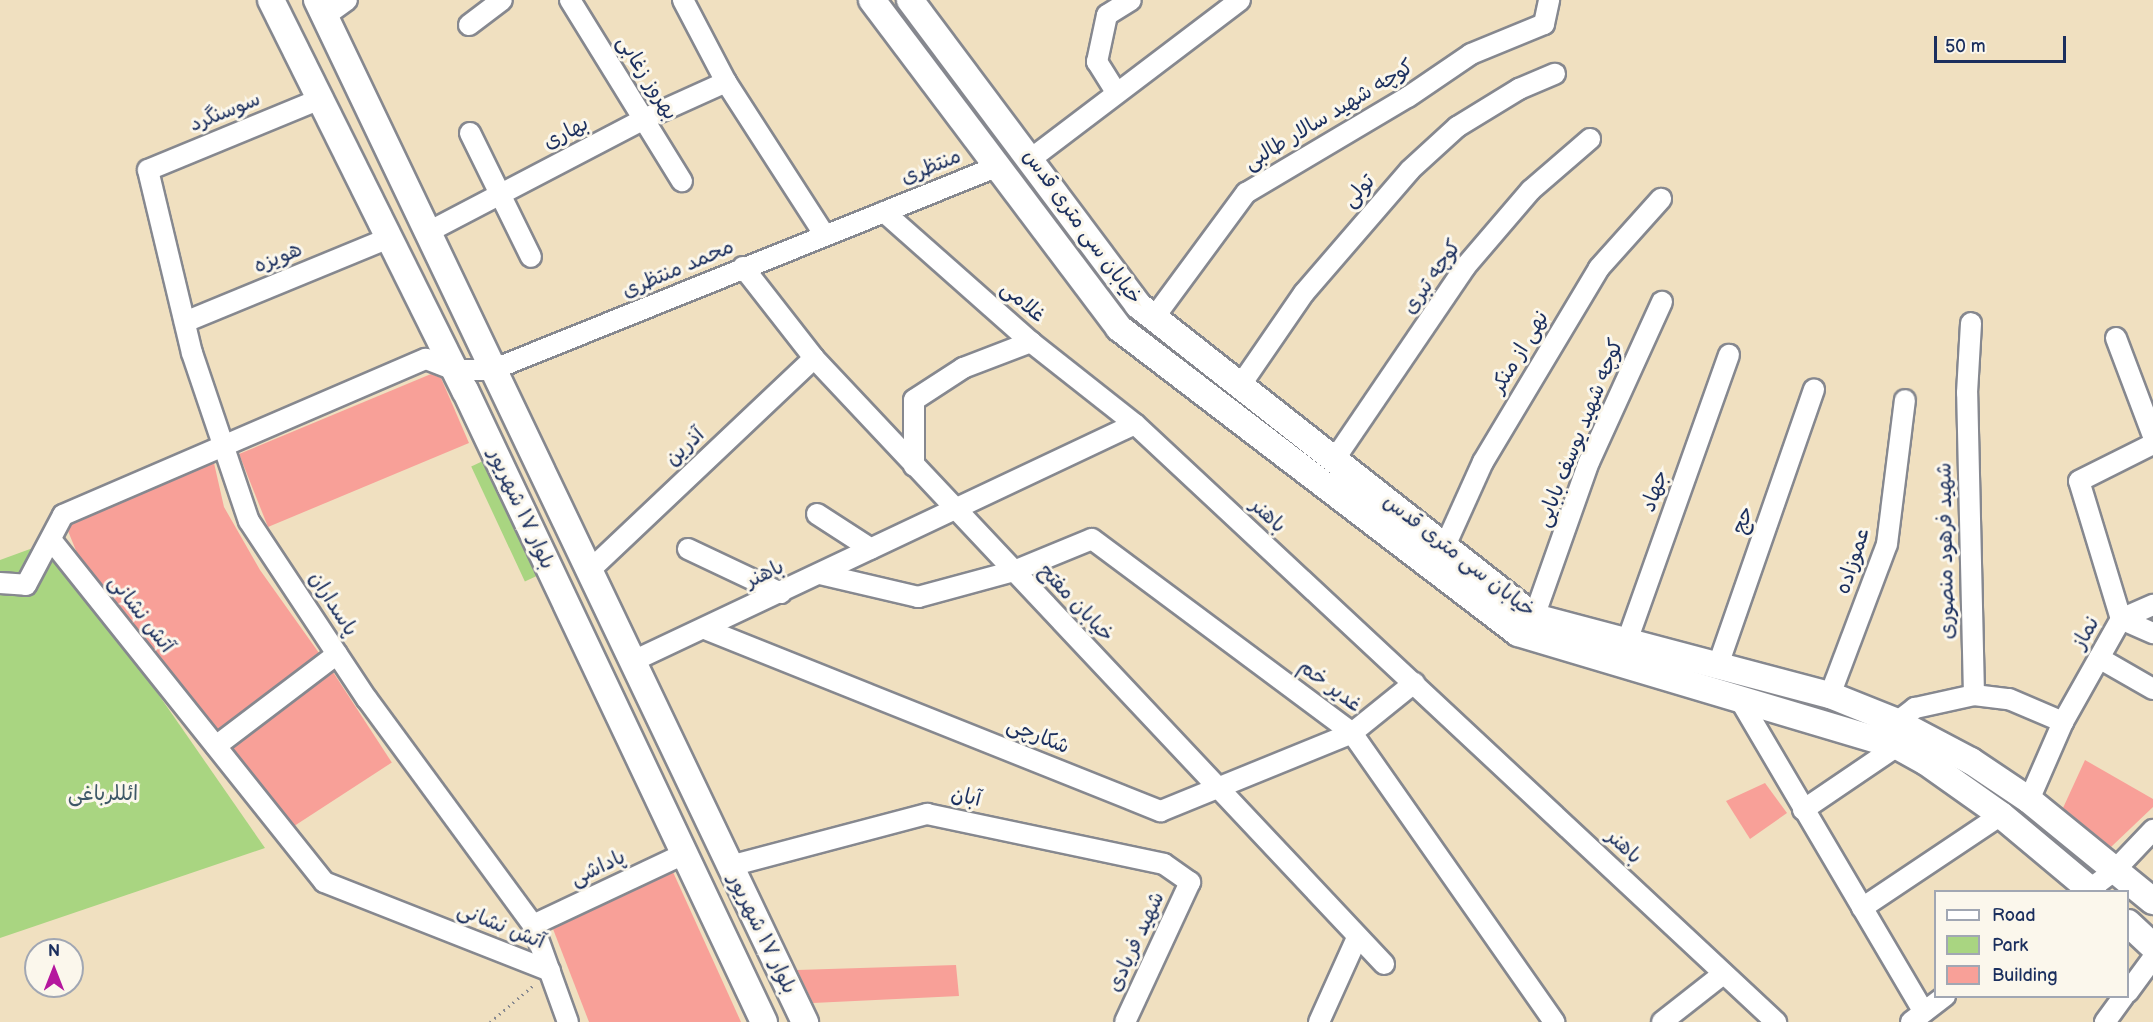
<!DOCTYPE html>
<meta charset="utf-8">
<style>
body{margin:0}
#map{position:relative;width:2153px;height:1022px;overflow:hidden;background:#f0e0c0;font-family:"Balsamiq Sans","Playpen Sans Arabic",sans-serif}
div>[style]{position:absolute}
.green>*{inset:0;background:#a9d581;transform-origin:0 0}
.building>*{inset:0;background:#f8a098;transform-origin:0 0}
.path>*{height:3px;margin-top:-1.5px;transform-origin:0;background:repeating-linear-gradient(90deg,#86888f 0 1.5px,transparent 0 6px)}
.roads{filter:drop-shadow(2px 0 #86888f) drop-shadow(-2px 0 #86888f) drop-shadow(0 2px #86888f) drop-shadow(0 -2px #86888f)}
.minor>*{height:20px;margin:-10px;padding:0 10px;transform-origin:10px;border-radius:10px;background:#fff}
.major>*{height:26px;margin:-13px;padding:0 13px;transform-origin:13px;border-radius:13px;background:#fff}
span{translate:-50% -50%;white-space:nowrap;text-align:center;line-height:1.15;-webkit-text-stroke:6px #fbf7ec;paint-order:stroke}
.street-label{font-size:21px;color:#1b2f5e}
.park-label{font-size:21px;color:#3e5867}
.legend{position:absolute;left:1934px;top:890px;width:195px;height:108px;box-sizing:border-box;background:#fbf7ec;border:2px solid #a1a7b3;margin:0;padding:8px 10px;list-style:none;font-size:18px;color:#1b2f5e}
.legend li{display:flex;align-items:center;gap:12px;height:30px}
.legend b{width:30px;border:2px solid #a1a7b3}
.north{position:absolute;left:24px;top:938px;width:60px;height:60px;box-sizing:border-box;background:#fbf7ec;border:2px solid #a1a7b3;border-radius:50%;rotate:0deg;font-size:16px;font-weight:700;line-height:24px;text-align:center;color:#1b2f5e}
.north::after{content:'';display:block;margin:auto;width:21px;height:27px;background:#b5179e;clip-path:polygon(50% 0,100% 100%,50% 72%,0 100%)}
.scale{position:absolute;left:1934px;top:36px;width:132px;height:27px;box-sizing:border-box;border:3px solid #1b2f5e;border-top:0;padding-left:8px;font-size:18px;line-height:21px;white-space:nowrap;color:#1b2f5e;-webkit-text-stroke:4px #fbf7ec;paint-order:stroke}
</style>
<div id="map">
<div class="green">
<i style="left:483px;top:461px;width:127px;height:13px;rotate:65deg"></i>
<i style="clip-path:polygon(52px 541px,265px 848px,0 938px,0 560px)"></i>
</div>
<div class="building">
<i style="clip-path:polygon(431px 374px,441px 378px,469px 443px,268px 527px,239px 454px)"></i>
<i style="clip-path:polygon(214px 463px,224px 507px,260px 570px,319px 653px,218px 730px,77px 553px,68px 531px,72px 524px)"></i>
<i style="left:333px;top:672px;width:108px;height:126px;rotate:57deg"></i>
<i style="clip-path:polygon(2085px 760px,2153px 799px,2153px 807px,2111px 847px,2063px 808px)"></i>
<i style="clip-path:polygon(1765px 783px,1787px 813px,1750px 839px,1726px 801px)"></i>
<i style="clip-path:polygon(673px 872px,741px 1022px,589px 1022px,553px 929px)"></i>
<i style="clip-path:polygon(956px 965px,959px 996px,813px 1003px,797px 970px)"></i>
</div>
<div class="path">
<i style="left:490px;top:1022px;width:59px;rotate:-40.2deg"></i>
</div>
<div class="roads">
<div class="minor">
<i style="left:570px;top:0;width:213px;rotate:58.3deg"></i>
<i style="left:683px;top:0;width:93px;rotate:62.3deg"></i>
<i style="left:726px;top:82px;width:181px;rotate:57.2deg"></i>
<i style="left:325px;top:16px;width:27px;rotate:-36deg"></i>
<i style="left:469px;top:25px;width:41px;rotate:-37.1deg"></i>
<i style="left:1116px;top:92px;width:36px;rotate:-122deg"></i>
<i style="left:1097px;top:62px;width:48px;rotate:-78deg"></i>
<i style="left:1107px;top:15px;width:28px;rotate:-32deg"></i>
<i style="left:320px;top:99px;width:186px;rotate:157.6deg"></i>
<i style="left:148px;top:170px;width:188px;rotate:76.5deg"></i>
<i style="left:192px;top:353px;width:177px;rotate:71.3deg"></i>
<i style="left:249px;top:521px;width:214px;rotate:56.5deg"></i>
<i style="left:367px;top:699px;width:280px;rotate:53.7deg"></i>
<i style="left:533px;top:925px;width:103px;rotate:70.2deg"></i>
<i style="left:470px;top:133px;width:138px;rotate:63.8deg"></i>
<i style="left:1032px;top:158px;width:261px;rotate:-37.2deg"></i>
<i style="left:884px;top:212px;width:196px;rotate:41.5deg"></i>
<i style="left:1031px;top:342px;width:132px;rotate:38.3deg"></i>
<i style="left:1135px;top:424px;width:877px;rotate:43.01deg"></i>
<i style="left:430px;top:231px;width:242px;rotate:-27.6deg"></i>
<i style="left:644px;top:119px;width:90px;rotate:-24.3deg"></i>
<i style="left:743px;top:267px;width:115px;rotate:52deg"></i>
<i style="left:814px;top:358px;width:832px;rotate:46.75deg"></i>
<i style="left:1153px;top:319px;width:157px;rotate:-53.6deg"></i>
<i style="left:1246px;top:193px;width:188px;rotate:-30.7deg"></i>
<i style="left:1408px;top:97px;width:76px;rotate:-34.3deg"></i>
<i style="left:1471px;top:54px;width:79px;rotate:-22.3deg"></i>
<i style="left:1544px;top:24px;width:25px;rotate:-78deg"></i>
<i style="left:185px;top:322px;width:221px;rotate:-22.4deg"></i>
<i style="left:2116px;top:338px;width:105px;rotate:69.3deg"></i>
<i style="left:1240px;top:386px;width:113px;rotate:-55.5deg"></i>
<i style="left:1304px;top:293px;width:162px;rotate:-49.2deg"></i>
<i style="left:1410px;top:170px;width:64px;rotate:-42.5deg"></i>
<i style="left:1457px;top:127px;width:73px;rotate:-31.5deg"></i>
<i style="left:1519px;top:89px;width:39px;rotate:-23deg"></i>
<i style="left:1334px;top:460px;width:233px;rotate:-55.8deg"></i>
<i style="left:1465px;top:267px;width:101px;rotate:-49.4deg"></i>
<i style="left:1531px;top:190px;width:78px;rotate:-40.8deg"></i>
<i style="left:914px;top:466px;width:66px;rotate:-90deg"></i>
<i style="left:914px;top:400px;width:59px;rotate:-33.1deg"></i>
<i style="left:963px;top:368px;width:73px;rotate:-20.9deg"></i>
<i style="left:817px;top:514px;width:64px;rotate:32.9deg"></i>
<i style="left:52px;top:541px;width:436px;rotate:51.4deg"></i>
<i style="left:324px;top:882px;width:243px;rotate:21.5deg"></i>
<i style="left:1445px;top:546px;width:92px;rotate:-65.7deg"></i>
<i style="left:1483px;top:462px;width:226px;rotate:-59.1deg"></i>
<i style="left:1599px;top:268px;width:93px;rotate:-48.1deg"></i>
<i style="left:688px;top:549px;width:103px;rotate:25.3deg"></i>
<i style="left:589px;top:571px;width:310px;rotate:-43.4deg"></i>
<i style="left:820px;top:574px;width:101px;rotate:13.2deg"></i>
<i style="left:918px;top:597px;width:99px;rotate:-15.2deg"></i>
<i style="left:1014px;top:571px;width:84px;rotate:-22.3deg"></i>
<i style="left:1092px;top:539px;width:324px;rotate:36.7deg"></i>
<i style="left:1352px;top:733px;width:353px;rotate:55deg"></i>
<i style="left:0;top:583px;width:26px;rotate:4deg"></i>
<i style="left:26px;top:585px;width:79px;rotate:-62.1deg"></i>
<i style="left:63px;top:515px;width:395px;rotate:-23.3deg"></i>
<i style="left:426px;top:359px;width:31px;rotate:21deg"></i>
<i style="left:455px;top:370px;width:37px"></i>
<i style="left:492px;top:370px;width:543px;rotate:-21.94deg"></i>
<i style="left:1534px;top:617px;width:164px;rotate:-70.5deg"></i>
<i style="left:1589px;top:462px;width:176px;rotate:-65.5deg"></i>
<i style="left:2121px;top:619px;width:35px;rotate:-24deg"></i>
<i style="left:2121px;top:619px;width:35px;rotate:24deg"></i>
<i style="left:705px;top:629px;width:491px;rotate:21.8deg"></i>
<i style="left:1161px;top:811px;width:206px;rotate:-22.2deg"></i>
<i style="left:1352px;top:733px;width:80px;rotate:-38.9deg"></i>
<i style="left:1626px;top:644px;width:307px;rotate:-70.4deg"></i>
<i style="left:2099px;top:658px;width:62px;rotate:29.9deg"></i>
<i style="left:631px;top:662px;width:557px;rotate:-25.28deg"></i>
<i style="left:1717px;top:668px;width:295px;rotate:-70.8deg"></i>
<i style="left:1830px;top:695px;width:161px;rotate:-69.3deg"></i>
<i style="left:1887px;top:544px;width:145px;rotate:-82.9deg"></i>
<i style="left:1974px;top:695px;width:35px;rotate:7deg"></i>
<i style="left:2009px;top:699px;width:59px;rotate:23.1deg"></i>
<i style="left:1740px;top:700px;width:362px;rotate:59.5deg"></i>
<i style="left:1897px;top:722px;width:23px;rotate:-38deg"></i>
<i style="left:1915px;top:708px;width:60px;rotate:-12.4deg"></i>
<i style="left:1974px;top:695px;width:302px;rotate:-91.3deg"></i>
<i style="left:1967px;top:393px;width:70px;rotate:-86.7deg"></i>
<i style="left:216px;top:746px;width:152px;rotate:-37.2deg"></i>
<i style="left:2029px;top:800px;width:85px;rotate:-66.4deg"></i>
<i style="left:2063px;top:722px;width:118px;rotate:-60.6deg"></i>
<i style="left:2121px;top:619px;width:144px;rotate:-106.9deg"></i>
<i style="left:2079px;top:481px;width:83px;rotate:-26.6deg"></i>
<i style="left:1803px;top:810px;width:114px;rotate:-34.2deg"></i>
<i style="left:730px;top:866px;width:204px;rotate:-14.8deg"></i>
<i style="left:927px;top:814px;width:242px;rotate:11.9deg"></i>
<i style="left:1164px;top:864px;width:32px;rotate:35deg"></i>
<i style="left:1190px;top:882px;width:154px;rotate:114.9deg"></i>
<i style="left:2086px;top:892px;width:35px;rotate:-37deg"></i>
<i style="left:2114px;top:871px;width:57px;rotate:-46.4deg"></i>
<i style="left:1862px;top:908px;width:167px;rotate:-33.8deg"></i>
<i style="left:533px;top:925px;width:167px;rotate:-25.2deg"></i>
<i style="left:2128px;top:992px;width:42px;rotate:-53.7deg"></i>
<i style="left:1319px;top:1022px;width:92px;rotate:-65.7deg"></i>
<i style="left:1662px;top:1022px;width:78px;rotate:-38.2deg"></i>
<i style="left:1911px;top:1022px;width:43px;rotate:-37.4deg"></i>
<i style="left:2105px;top:1022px;width:32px;rotate:-54deg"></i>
</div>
<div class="major">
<i style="left:271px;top:0;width:436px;rotate:63.6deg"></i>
<i style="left:465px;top:390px;width:699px;rotate:64.68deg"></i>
<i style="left:317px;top:0;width:1133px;rotate:64.48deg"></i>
<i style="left:872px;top:0;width:411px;rotate:53deg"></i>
<i style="left:1119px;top:328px;width:502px;rotate:37.39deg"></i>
<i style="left:1518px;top:633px;width:395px;rotate:16.6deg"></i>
<i style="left:1897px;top:746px;width:33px;rotate:29deg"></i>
<i style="left:1926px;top:762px;width:92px;rotate:35.2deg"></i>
<i style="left:2001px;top:815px;width:120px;rotate:39.9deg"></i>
<i style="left:910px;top:0;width:381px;rotate:53.2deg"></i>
<i style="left:1138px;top:305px;width:504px;rotate:38.23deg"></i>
<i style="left:1534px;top:617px;width:306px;rotate:14.8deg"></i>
<i style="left:1830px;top:695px;width:72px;rotate:21.9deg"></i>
<i style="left:1897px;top:722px;width:84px;rotate:27.8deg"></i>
<i style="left:1971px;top:761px;width:70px;rotate:33.9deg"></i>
<i style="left:2029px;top:800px;width:160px;rotate:39.2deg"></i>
<i style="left:2128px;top:923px;width:34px;rotate:43deg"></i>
</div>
</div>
<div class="street-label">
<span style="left:647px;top:78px;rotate:58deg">بهروز زغابی</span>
<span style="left:225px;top:112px;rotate:-22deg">سوسنگرد</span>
<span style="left:1329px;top:115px;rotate:-31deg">کوچه شهید سالار طالبی</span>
<span style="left:566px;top:133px;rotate:-27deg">بهاری</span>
<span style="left:931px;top:167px;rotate:-22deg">منتظری</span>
<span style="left:1359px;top:191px;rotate:-47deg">تولی</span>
<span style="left:1082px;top:227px;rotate:54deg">خیابان سی متری قدس</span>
<span style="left:278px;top:258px;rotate:-22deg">هویزه</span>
<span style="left:678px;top:269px;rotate:-23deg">محمد منتظری</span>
<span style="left:1432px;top:277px;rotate:-55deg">کوچه تبری</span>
<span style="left:1023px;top:302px;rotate:41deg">غلامی</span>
<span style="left:1520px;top:352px;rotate:-59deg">نهی از منکر</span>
<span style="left:1580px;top:433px;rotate:-68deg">کوچه شهید یوسف بابایی</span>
<span style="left:685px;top:447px;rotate:-43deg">آذرین</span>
<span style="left:1655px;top:491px;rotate:-70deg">جهاد</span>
<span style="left:521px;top:509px;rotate:65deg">بلوار ١٧ شهریور</span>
<span style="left:1268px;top:516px;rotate:43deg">باهنر</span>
<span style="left:1743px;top:520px;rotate:-71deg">حج</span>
<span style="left:1946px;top:551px;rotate:-91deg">شهید فرهود منصوری</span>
<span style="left:1459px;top:556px;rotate:38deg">خیابان سی متری قدس</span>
<span style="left:1853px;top:561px;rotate:-72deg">عموزاده</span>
<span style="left:765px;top:574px;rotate:-25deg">باهنر</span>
<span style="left:1076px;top:603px;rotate:47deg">خیابان مفتح</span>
<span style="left:333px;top:604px;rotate:57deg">پاسداران</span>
<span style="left:141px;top:614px;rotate:52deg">آتش نشانی</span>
<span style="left:2086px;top:633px;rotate:-61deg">نماز</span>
<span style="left:1330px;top:686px;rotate:37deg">غدیر خم</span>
<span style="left:1038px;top:736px;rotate:22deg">شکارچی</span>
<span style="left:966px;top:797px;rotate:12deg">آبان</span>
<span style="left:1624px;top:847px;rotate:43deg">باهنر</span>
<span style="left:598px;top:868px;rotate:-25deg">پاداشی</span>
<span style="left:501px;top:926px;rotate:22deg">آتش نشانی</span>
<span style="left:762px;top:934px;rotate:64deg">بلوار ١٧ شهریور</span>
<span style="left:1136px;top:942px;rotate:-65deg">شهید فریادی</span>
</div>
<div class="park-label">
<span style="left:103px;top:794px">ائللرباغی</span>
</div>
<ul class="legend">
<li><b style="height:8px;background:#fff"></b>Road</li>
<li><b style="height:16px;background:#a9d581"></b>Park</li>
<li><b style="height:16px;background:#f8a098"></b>Building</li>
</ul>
<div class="north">N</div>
<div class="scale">50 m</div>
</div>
